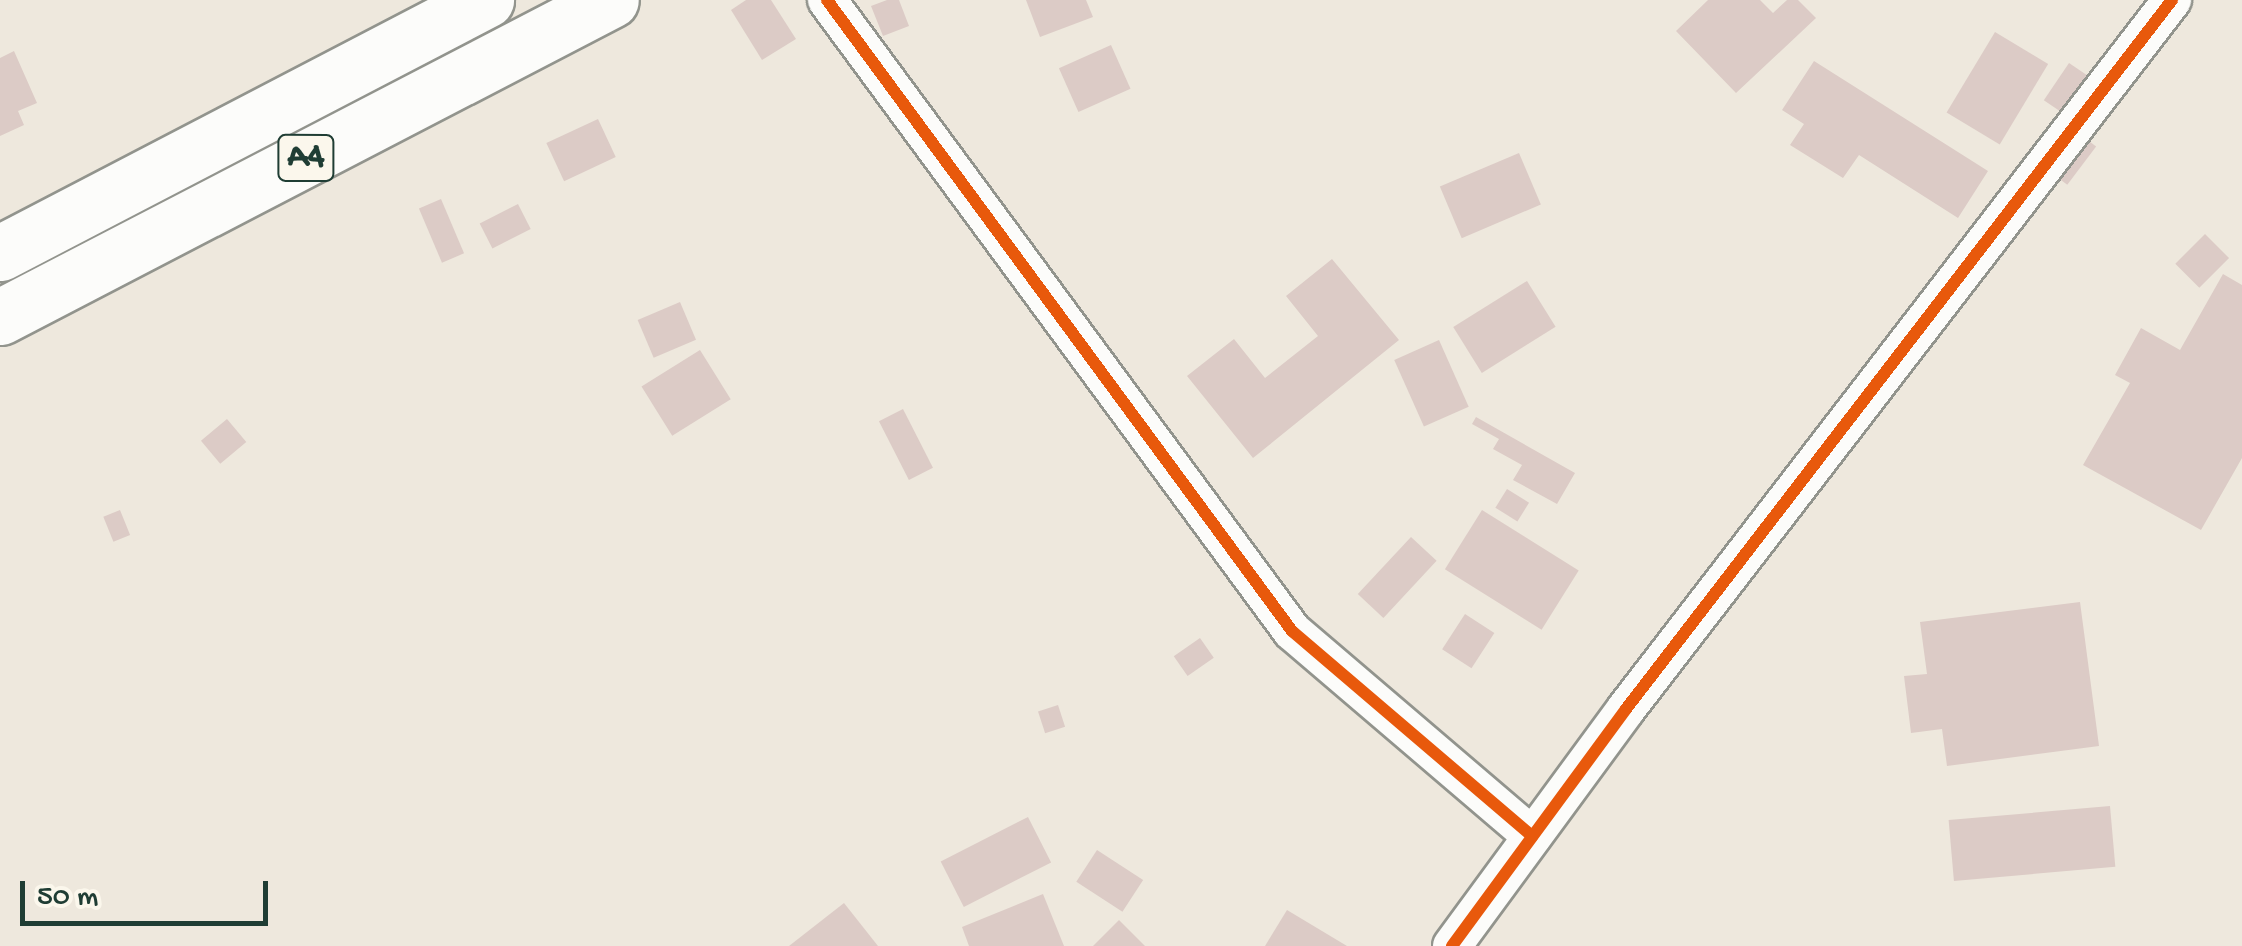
<!DOCTYPE html>
<style>
body{margin:0}
#map{position:relative;width:2242px;height:946px;overflow:hidden;background:#eee8dd;font-family:"Gochi Hand",sans-serif}
div>[style]{position:absolute}
.building>*{inset:0;background:#dccbc6;transform-origin:0 0}
.roads{filter:drop-shadow(2px 0 #92948d) drop-shadow(-2px 0 #92948d) drop-shadow(0 2px #92948d) drop-shadow(0 -2px #92948d)}
.minor>*{height:38px;margin:-19px;padding:0 19px;transform-origin:19px;border-radius:19px;background:#fcfcfa}
.trunk>*{height:55px;margin:-27.5px;padding:0 27.5px;transform-origin:27.5px;border-radius:27.5px;background:#fcfcfa}
.cycleway>*{height:12px;margin:-6px;padding:0 6px;transform-origin:6px;border-radius:6px;background:#e8590c}
span{translate:-50% -50%;white-space:nowrap;text-align:center;line-height:1.15;-webkit-text-stroke:8px #fbf7ec;paint-order:stroke}
.shield-label span{padding:2px 8px;background:#fbf7ec;border:2px solid;border-radius:8px;-webkit-text-stroke-width:0}
.shield-label{font-size:35px;color:#1f3d34;font-weight:700}
.scale{position:absolute;left:20px;top:881px;width:248px;height:45px;box-sizing:border-box;border:5px solid #1f3d34;border-top:0;padding-left:12px;font-size:30px;line-height:35px;white-space:nowrap;color:#1f3d34;-webkit-text-stroke:8px #fbf7ec;paint-order:stroke}
</style>
<div id="map">
<div class="building">
<i style="clip-path:polygon(746px 0,771px 0,796px 39px,762px 60px,731px 10px)"></i>
<i style="clip-path:polygon(887px 0,899px 0,909px 26px,883px 36px,871px 6px)"></i>
<i style="clip-path:polygon(1026px 0,1086px 0,1093px 17px,1040px 37px)"></i>
<i style="clip-path:polygon(1708px 0,1760px 0,1773px 13px,1787px 0,1798px 0,1816px 18px,1736px 93px,1676px 31px)"></i>
<i style="left:1995px;top:32px;width:62px;height:94px;rotate:31deg"></i>
<i style="left:1111px;top:45px;width:48px;height:57px;rotate:66deg"></i>
<i style="clip-path:polygon(14px 51px,37px 103px,18px 111px,24px 125px,0 136px,0 58px)"></i>
<i style="clip-path:polygon(1814px 61px,1988px 171px,1958px 218px,1859px 155px,1843px 178px,1790px 145px,1804px 124px,1782px 110px)"></i>
<i style="left:2069px;top:63px;width:45px;height:45px;rotate:34deg"></i>
<i style="left:598px;top:119px;width:42px;height:57px;rotate:65deg"></i>
<i style="left:2069px;top:126px;width:34px;height:48px;rotate:37deg"></i>
<i style="left:1519px;top:153px;width:56px;height:86px;rotate:67deg"></i>
<i style="left:441px;top:199px;width:59px;height:24px;rotate:67deg"></i>
<i style="left:518px;top:204px;width:28px;height:43px;rotate:63deg"></i>
<i style="left:2205px;top:234px;width:34px;height:42px;rotate:45deg"></i>
<i style="clip-path:polygon(1332px 259px,1399px 340px,1253px 458px,1187px 376px,1234px 339px,1265px 378px,1318px 336px,1286px 296px)"></i>
<i style="clip-path:polygon(2223px 274px,2242px 285px,2242px 458px,2201px 530px,2083px 465px,2130px 383px,2115px 375px,2141px 328px,2180px 350px)"></i>
<i style="left:1527px;top:281px;width:54px;height:87px;rotate:58deg"></i>
<i style="left:680px;top:302px;width:41px;height:46px;rotate:67deg"></i>
<i style="left:1439px;top:340px;width:73px;height:49px;rotate:66deg"></i>
<i style="left:700px;top:350px;width:58px;height:69px;rotate:58deg"></i>
<i style="left:903px;top:409px;width:66px;height:27px;rotate:63deg"></i>
<i style="clip-path:polygon(1476px 417px,1575px 473px,1557px 504px,1513px 480px,1522px 465px,1493px 449px,1499px 439px,1472px 424px)"></i>
<i style="left:227px;top:419px;width:30px;height:34px;rotate:50deg"></i>
<i style="left:1507px;top:489px;width:26px;height:22px;rotate:32deg"></i>
<i style="left:120px;top:510px;width:27px;height:18px;rotate:68deg"></i>
<i style="left:1482px;top:510px;width:114px;height:70px;rotate:32deg"></i>
<i style="left:1411px;top:537px;width:35px;height:78px;rotate:43deg"></i>
<i style="clip-path:polygon(2080px 602px,2099px 746px,1947px 766px,1942px 729px,1911px 733px,1904px 676px,1927px 674px,1920px 622px)"></i>
<i style="left:1465px;top:614px;width:35px;height:42px;rotate:33deg"></i>
<i style="left:1200px;top:638px;width:24px;height:32px;rotate:55deg"></i>
<i style="left:1058px;top:705px;width:23px;height:21px;rotate:72deg"></i>
<i style="left:2110px;top:806px;width:61px;height:162px;rotate:85deg"></i>
<i style="left:1028px;top:817px;width:51px;height:98px;rotate:63deg"></i>
<i style="left:1097px;top:850px;width:55px;height:38px;rotate:33deg"></i>
<i style="clip-path:polygon(1043px 894px,1064px 946px,969px 946px,962px 927px)"></i>
<i style="clip-path:polygon(844px 903px,878px 946px,789px 946px)"></i>
<i style="clip-path:polygon(1287px 910px,1347px 946px,1265px 946px)"></i>
<i style="clip-path:polygon(1119px 920px,1145px 946px,1093px 946px)"></i>
</div>
<div class="roads">
<div class="minor">
<i style="left:827px;top:0;width:784px;rotate:53.61deg"></i>
<i style="left:1292px;top:631px;width:316px;rotate:40.5deg"></i>
<i style="left:1452px;top:946px;width:294px;rotate:-53.7deg"></i>
<i style="left:1626px;top:709px;width:895px;rotate:-52.4deg"></i>
</div>
<div class="trunk">
<i style="left:0;top:253px;width:548px;rotate:-27.5deg"></i>
<i style="left:0;top:317px;width:688px;rotate:-27.42deg"></i>
</div>
</div>
<div class="cycleway">
<i style="left:827px;top:0;width:784px;rotate:53.61deg"></i>
<i style="left:1292px;top:631px;width:316px;rotate:40.5deg"></i>
<i style="left:1452px;top:946px;width:294px;rotate:-53.7deg"></i>
<i style="left:1626px;top:709px;width:895px;rotate:-52.4deg"></i>
</div>
<div class="shield-label">
<span style="left:306px;top:158px">A4</span>
</div>
<div class="scale">50 m</div>
</div>
